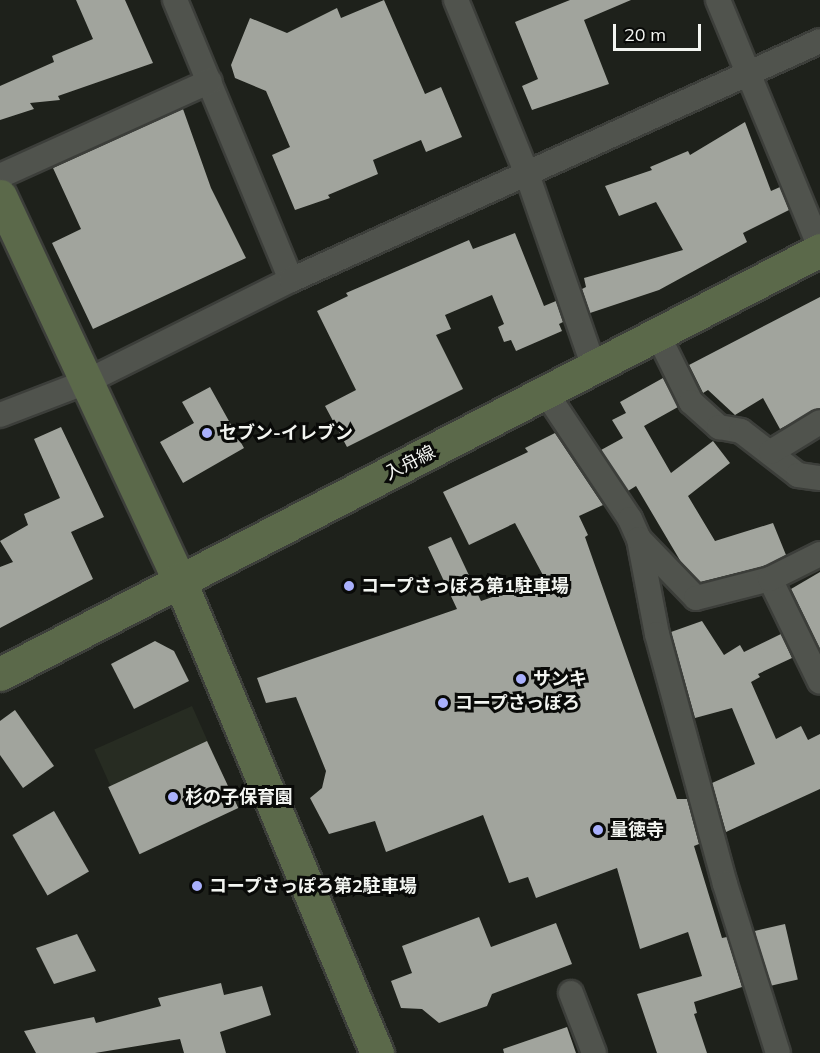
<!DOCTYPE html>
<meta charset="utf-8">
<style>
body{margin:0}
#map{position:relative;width:820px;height:1053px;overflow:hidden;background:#1e211b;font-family:Mulish,"Noto Sans JP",sans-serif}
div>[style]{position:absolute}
.built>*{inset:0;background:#272c22;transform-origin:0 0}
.building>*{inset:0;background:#a1a49d;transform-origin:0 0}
.roads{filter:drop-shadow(2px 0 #3c3e3a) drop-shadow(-2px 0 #3c3e3a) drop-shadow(0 2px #3c3e3a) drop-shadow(0 -2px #3c3e3a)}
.street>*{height:24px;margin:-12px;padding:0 12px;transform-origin:12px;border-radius:12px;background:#50534d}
.secondary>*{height:33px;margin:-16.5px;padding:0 16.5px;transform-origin:16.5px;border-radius:16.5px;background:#5b694a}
.dots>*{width:16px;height:16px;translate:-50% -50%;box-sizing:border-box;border:3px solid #090a08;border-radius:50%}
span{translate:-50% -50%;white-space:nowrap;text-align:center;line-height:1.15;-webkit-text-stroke:6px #090a08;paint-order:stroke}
.poi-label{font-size:18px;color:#f3f5f1;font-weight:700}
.left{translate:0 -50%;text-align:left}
.street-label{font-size:18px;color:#f3f5f1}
.scale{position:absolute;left:613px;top:24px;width:88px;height:27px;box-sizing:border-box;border:3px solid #f3f5f1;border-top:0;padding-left:8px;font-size:18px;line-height:21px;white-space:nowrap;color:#f3f5f1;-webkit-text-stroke:4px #090a08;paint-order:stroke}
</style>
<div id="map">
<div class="built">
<i style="left:192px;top:706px;width:112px;height:107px;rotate:66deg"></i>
</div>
<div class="building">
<i style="clip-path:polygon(76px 0,125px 0,153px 63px,58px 96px,60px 100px,30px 103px,34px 109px,0 120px,0 86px,54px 62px,52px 56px,93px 39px)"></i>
<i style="clip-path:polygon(384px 0,425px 94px,441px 87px,462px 137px,426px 152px,421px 140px,373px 160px,378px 174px,328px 195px,330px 198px,295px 210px,272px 155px,290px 147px,266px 91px,235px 78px,231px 65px,250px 18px,287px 33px,337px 8px,341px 18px)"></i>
<i style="clip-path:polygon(570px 0,631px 0,584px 20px,609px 84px,532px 110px,522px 86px,538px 79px,515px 22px)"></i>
<i style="clip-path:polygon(183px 109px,211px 188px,246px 258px,93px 329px,52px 243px,81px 229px,53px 168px)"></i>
<i style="clip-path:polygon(745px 122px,771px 191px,780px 187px,789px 210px,743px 233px,747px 242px,659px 290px,590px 313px,582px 289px,586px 287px,584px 278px,683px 250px,656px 202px,619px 216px,605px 186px,652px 170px,650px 167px,688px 151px,690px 155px)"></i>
<i style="clip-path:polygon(515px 233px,544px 306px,556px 301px,563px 322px,559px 324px,562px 331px,516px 351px,511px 340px,504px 342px,498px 327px,504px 324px,492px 295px,445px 315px,451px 329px,436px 335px,463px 389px,347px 447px,325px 406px,356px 390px,317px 311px,348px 296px,346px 293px,469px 240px,473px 249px)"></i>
<i style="clip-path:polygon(820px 297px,820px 408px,780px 429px,763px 398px,735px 415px,708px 390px,703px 393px,689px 365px)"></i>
<i style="clip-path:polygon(663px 378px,678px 407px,644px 426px,671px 473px,713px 441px,730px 463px,688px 496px,715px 541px,773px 523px,786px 555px,765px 566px,700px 582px,681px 562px,636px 486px,628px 491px,601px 450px,623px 438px,612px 420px,626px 413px,620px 402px)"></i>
<i style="clip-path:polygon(210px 387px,244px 448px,183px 483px,160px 442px,194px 423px,182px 402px)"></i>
<i style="clip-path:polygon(61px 427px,104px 517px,71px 532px,93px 579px,0 628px,0 567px,13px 562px,0 541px,28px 525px,24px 514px,60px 498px,34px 439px)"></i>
<i style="clip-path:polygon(555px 433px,603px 505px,579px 516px,588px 535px,585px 537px,677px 799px,687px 799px,699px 844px,694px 846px,722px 938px,727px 937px,742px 987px,694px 1002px,697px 1013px,694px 1014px,707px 1053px,657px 1053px,637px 994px,702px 976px,688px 932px,640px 949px,617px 868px,536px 898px,528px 877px,509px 883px,483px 815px,386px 852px,375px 821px,329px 834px,310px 798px,322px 788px,326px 771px,296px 697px,266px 703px,257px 678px,457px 609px,428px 547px,451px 537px,481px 601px,545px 579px,515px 523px,469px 545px,443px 492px,528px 452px,525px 448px)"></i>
<i style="clip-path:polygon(820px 572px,820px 649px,791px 589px)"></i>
<i style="clip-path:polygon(702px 621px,724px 655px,740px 645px,744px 652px,781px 634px,792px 658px,758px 674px,760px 677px,751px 682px,776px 739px,801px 726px,808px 740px,820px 734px,820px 789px,726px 832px,712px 783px,755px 764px,732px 708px,695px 718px,671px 632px)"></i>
<i style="clip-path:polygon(155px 641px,174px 651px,189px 681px,134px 709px,111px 664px)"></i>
<i style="clip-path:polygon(15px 710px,54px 766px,23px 788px,0 755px,0 721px)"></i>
<i style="left:207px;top:741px;width:74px;height:109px;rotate:65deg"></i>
<i style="left:54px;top:811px;width:70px;height:48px;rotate:60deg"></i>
<i style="clip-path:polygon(479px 917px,491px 947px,556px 923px,572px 964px,492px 994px,487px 1006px,439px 1023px,422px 1009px,401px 1008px,391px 981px,412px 973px,402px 946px)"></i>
<i style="left:785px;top:924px;width:57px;height:31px;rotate:77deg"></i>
<i style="clip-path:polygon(77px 934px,96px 971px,54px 984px,36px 948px)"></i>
<i style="clip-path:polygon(221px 983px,224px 995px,262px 986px,271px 1015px,220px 1032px,226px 1053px,184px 1053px,180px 1039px,95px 1053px,36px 1053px,24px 1031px,94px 1017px,96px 1023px,161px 1006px,158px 998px)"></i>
<i style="clip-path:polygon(567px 1027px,576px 1053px,504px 1053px,503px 1049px)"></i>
</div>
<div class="roads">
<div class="street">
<i style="left:175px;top:0;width:303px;rotate:67.5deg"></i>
<i style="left:456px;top:0;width:188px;rotate:67.8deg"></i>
<i style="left:527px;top:174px;width:205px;rotate:70.9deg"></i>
<i style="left:718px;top:0;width:267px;rotate:67.6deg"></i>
<i style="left:0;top:176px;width:230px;rotate:-24.3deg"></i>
<i style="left:658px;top:335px;width:75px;rotate:63.8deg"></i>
<i style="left:691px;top:402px;width:38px;rotate:42deg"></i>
<i style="left:719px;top:427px;width:22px;rotate:10deg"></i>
<i style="left:741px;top:431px;width:72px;rotate:37.7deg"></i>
<i style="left:798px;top:475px;width:22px;rotate:8deg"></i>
<i style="left:546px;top:393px;width:151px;rotate:56.3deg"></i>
<i style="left:630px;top:519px;width:22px;rotate:66deg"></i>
<i style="left:639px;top:539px;width:97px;rotate:79.3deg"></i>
<i style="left:657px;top:634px;width:259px;rotate:74.8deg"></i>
<i style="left:725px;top:884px;width:177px;rotate:72.6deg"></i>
<i style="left:0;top:415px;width:92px;rotate:-21deg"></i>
<i style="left:86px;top:382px;width:229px;rotate:-26.5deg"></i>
<i style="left:291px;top:280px;width:580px;rotate:-24.31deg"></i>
<i style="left:771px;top:452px;width:57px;rotate:-31.5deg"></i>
<i style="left:639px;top:539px;width:82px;rotate:46deg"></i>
<i style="left:696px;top:598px;width:76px;rotate:-14.4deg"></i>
<i style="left:770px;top:579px;width:114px;rotate:64.1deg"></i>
<i style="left:770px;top:579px;width:56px;rotate:-26.6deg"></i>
<i style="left:571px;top:993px;width:64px;rotate:69deg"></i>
</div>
<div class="secondary">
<i style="left:0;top:196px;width:423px;rotate:65deg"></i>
<i style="left:179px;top:579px;width:514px;rotate:67.33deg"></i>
<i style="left:0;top:674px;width:923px;rotate:-27.34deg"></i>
</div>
</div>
<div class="dots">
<i style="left:207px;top:433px;background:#a9b0fc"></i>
<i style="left:349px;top:586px;background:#a9b0fc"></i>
<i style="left:521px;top:679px;background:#a9b0fc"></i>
<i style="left:443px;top:703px;background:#a9b0fc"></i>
<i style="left:173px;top:797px;background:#a9b0fc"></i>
<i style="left:598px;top:830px;background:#a9b0fc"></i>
<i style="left:197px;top:886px;background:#a9b0fc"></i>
</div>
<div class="poi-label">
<span class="left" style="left:219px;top:433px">セブン-イレブン</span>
<span class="left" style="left:361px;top:586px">コープさっぽろ第1駐車場</span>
<span class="left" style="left:533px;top:679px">サンキ</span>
<span class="left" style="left:455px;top:703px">コープさっぽろ</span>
<span class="left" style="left:185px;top:797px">杉の子保育園</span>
<span class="left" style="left:610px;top:830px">量徳寺</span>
<span class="left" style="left:209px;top:886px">コープさっぽろ第2駐車場</span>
</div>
<div class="street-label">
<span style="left:410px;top:463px;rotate:-27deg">入舟線</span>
</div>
<div class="scale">20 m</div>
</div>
